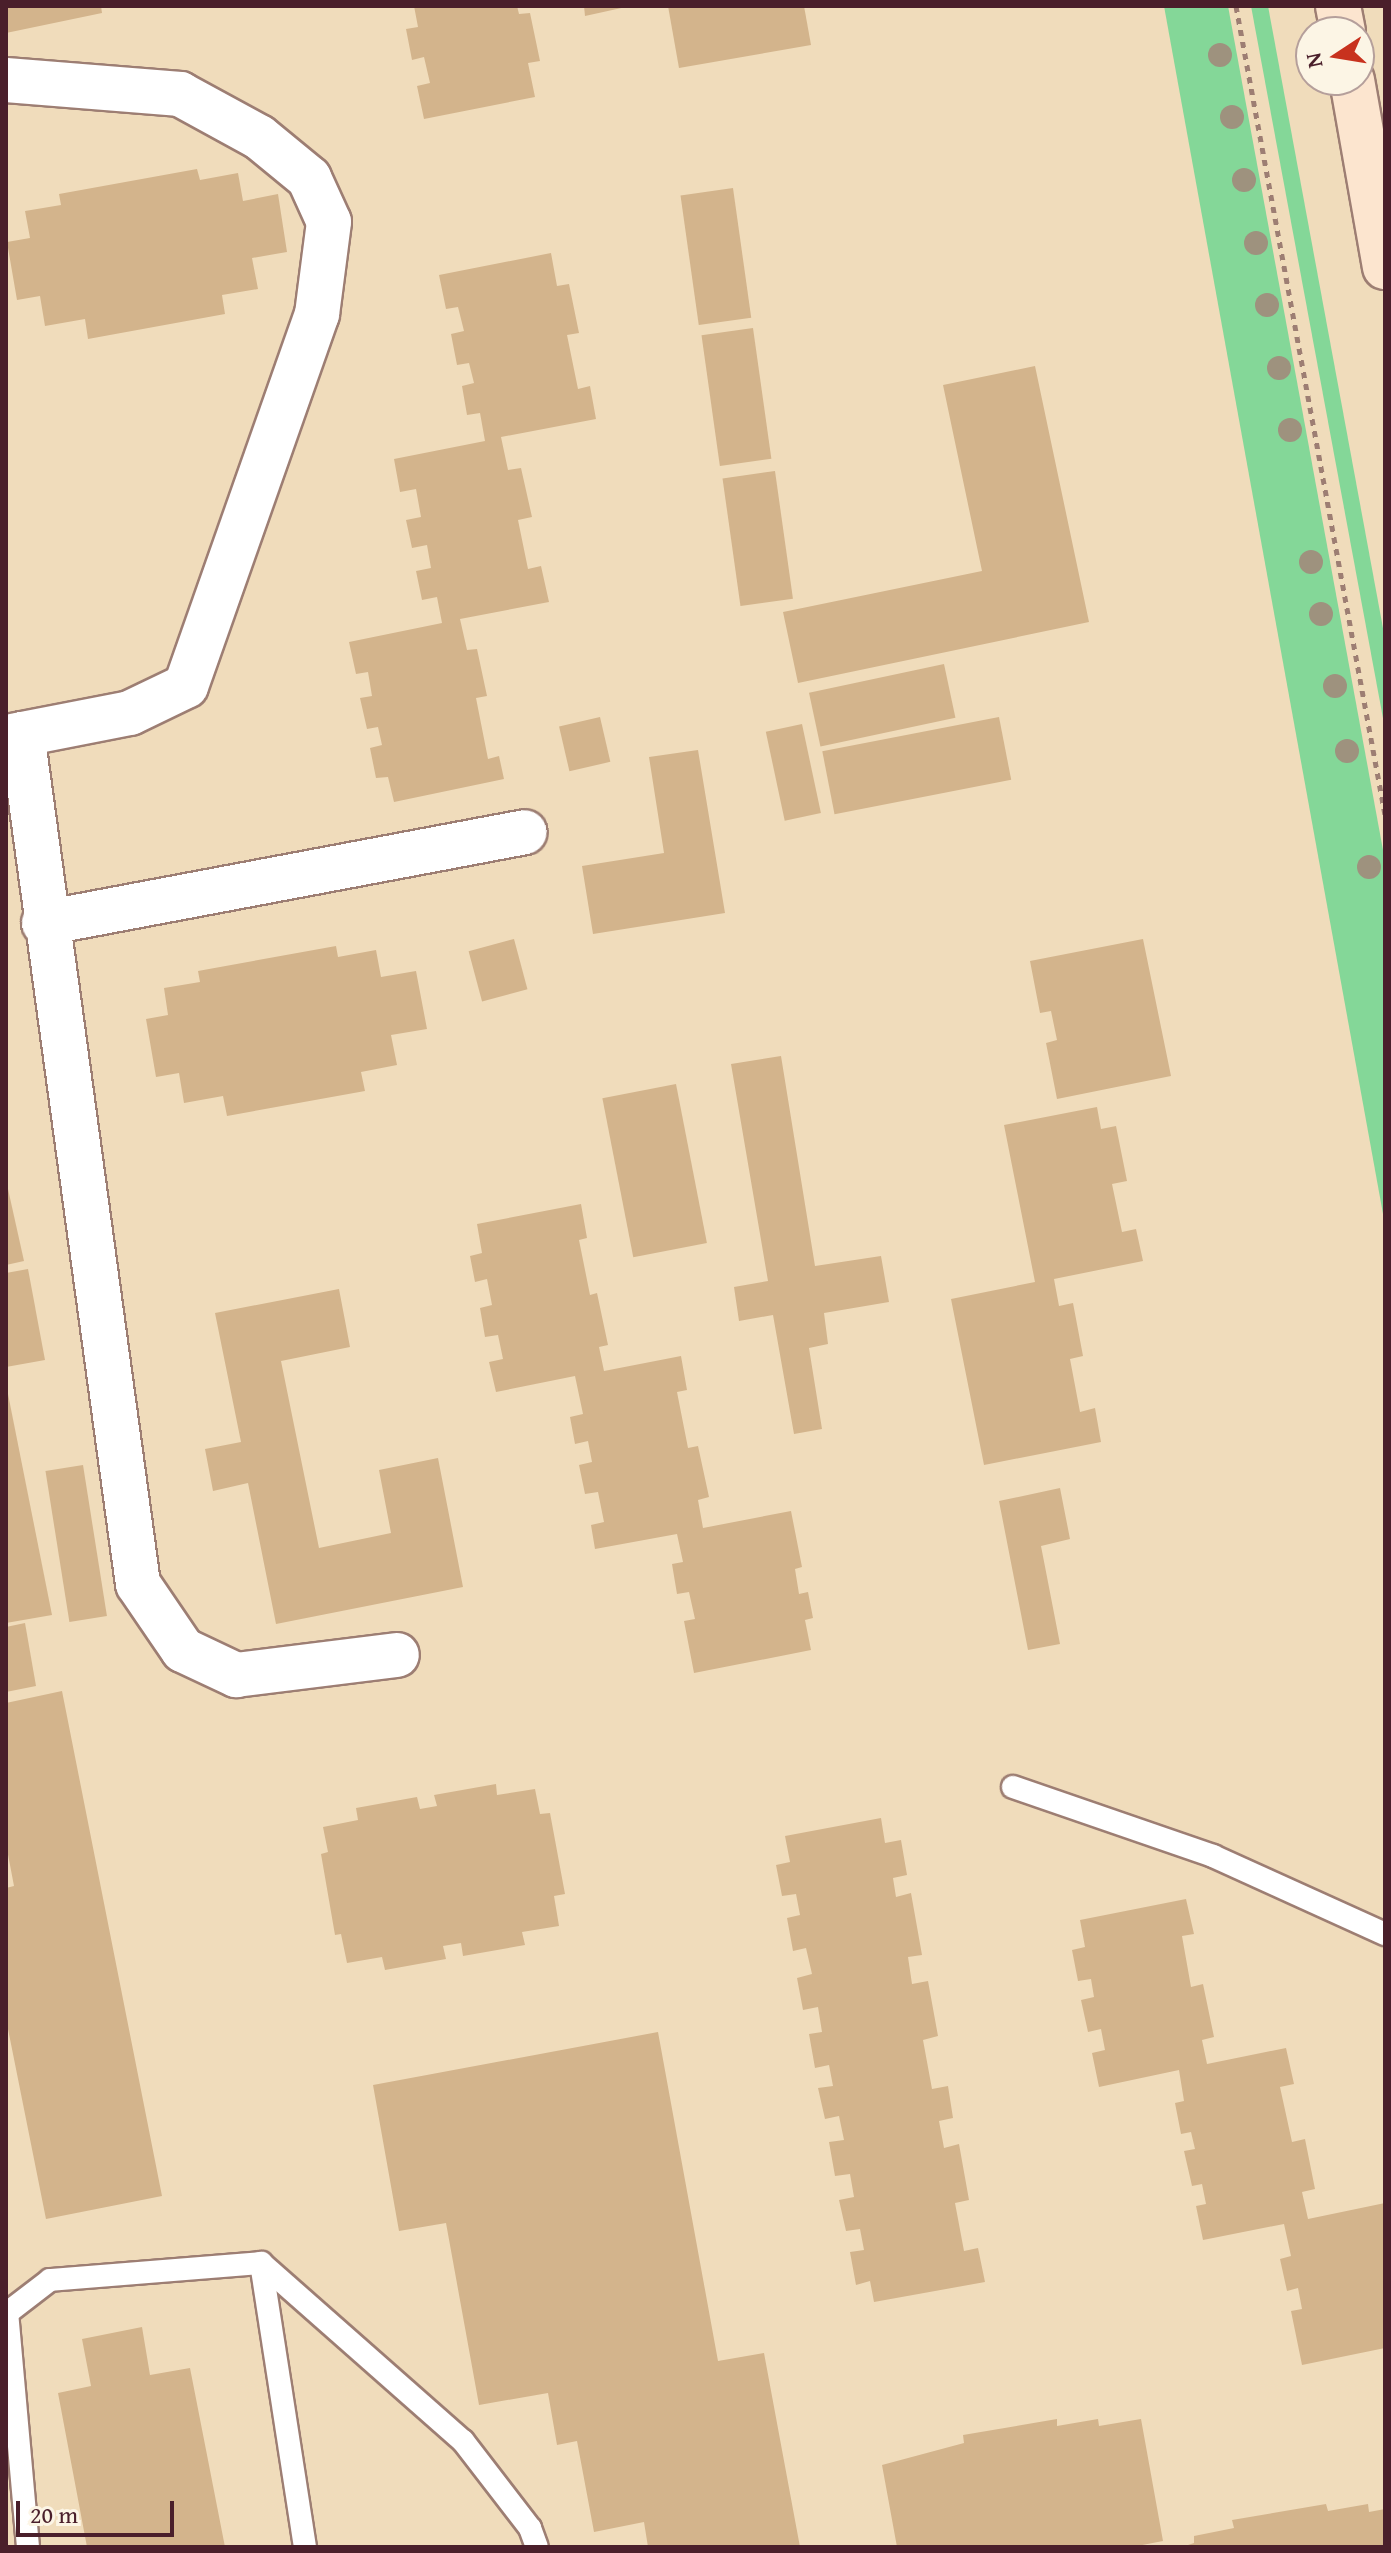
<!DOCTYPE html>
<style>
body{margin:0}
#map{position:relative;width:1391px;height:2553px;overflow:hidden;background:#f0dcbb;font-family:"Gentium Book Plus",serif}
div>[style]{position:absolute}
.green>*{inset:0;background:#84d798}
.building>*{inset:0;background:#d3b48c;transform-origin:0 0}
.path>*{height:5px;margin-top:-2.5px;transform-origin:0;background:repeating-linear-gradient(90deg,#9d7e73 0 6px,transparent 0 12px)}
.roads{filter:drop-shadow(2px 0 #9d7e73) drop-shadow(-2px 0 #9d7e73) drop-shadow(0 2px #9d7e73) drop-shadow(0 -2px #9d7e73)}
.lane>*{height:22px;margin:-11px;padding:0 11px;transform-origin:11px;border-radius:11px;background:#fff}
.street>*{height:44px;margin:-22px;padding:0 22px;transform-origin:22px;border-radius:22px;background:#fff}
.secondary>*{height:44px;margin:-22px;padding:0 22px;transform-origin:22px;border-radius:22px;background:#fce5cf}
.trees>*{width:24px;height:24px;margin:-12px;border-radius:50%;background:#9e927e}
span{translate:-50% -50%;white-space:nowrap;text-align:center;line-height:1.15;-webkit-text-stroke:6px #fcf5e5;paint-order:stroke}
.frame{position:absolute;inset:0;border:8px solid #4a1f2b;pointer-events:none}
.north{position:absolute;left:1295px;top:16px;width:80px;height:80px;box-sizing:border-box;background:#fcf5e5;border:2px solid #b59f9b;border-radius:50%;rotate:258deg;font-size:22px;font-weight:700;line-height:32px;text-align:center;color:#4a1f2b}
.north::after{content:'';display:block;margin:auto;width:28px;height:36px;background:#c8321e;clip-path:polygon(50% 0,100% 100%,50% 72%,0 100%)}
.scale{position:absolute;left:16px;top:2501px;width:158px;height:36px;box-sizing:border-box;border:4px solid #4a1f2b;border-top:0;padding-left:10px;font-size:24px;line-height:28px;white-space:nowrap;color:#4a1f2b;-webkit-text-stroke:6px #fcf5e5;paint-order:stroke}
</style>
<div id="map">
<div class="green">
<i style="clip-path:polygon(1164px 6px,1228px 6px,1385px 861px,1385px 1225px)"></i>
<i style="clip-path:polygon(1251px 6px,1268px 6px,1385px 639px,1385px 729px)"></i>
</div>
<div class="building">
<i style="clip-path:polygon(6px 6px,101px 6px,102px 13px,6px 33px)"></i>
<i style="clip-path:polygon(414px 6px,517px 6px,519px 14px,530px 13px,540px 61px,528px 63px,535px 97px,424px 119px,417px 86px,430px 83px,424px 57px,412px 60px,406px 29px,418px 27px)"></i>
<i style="clip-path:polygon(584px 6px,626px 6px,626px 7px,585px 16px)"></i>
<i style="clip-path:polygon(668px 6px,804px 6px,811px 45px,679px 68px)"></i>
<i style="clip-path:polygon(197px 169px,200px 180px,238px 173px,243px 201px,278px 194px,287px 252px,252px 258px,258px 289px,222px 295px,225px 314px,88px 339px,85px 319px,45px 326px,40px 296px,17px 300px,7px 242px,30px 238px,25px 211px,61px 205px,59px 194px)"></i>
<i style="left:733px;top:188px;width:131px;height:53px;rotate:82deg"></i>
<i style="clip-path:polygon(551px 253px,557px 286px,569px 284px,579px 333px,567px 335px,578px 389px,590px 386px,596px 419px,501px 437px,508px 470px,521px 468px,532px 517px,518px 520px,528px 569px,541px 566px,549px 602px,460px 619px,467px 650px,477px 649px,487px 696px,476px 698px,488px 759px,499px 756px,504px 779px,394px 802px,388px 777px,376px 778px,370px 748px,382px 745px,378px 727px,367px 729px,360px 698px,372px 696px,368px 672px,356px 674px,349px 642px,442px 623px,437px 597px,422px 600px,416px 571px,431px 568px,427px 545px,412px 548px,406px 520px,421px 517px,416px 489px,400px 492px,394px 459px,485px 441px,480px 413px,467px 415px,462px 386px,474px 383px,469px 363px,457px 365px,451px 334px,464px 331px,458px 307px,446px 309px,439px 275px)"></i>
<i style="left:753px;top:328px;width:132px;height:52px;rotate:82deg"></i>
<i style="clip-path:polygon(1035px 366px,1089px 622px,798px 683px,783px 612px,982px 571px,943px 385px)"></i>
<i style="left:775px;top:471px;width:129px;height:53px;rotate:82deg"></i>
<i style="left:944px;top:664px;width:55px;height:138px;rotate:78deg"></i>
<i style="left:600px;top:717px;width:46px;height:42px;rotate:77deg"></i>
<i style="left:999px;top:717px;width:64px;height:180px;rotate:79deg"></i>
<i style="left:802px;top:724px;width:91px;height:37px;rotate:78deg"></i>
<i style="clip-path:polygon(698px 750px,725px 913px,593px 934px,582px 866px,664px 853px,649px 757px)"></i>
<i style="left:514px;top:939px;width:52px;height:47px;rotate:75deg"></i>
<i style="clip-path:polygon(1143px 939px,1171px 1076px,1057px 1099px,1046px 1043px,1057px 1040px,1051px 1011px,1040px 1013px,1030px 961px)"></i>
<i style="clip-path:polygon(336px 946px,338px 957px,376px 950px,381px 977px,416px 971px,427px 1029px,391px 1035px,397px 1065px,361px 1072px,365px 1091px,227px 1116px,223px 1096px,184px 1103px,179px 1073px,156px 1077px,146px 1019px,168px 1015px,164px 988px,200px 982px,198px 971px)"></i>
<i style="clip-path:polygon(781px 1056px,815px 1266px,881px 1256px,889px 1302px,824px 1313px,828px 1344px,809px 1348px,822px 1429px,794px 1434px,773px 1315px,739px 1321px,734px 1287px,768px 1281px,731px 1064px)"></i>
<i style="left:676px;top:1084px;width:162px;height:75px;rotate:79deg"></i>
<i style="clip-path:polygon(1097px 1107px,1101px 1129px,1116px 1126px,1127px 1181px,1112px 1184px,1122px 1232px,1136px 1229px,1143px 1261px,1054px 1279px,1059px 1306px,1073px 1303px,1083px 1356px,1070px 1359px,1080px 1412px,1095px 1408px,1101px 1442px,984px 1465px,951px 1299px,1035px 1282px,1004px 1125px)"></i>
<i style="clip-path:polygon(6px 1180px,24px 1261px,6px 1265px)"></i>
<i style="clip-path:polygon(581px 1204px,587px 1238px,579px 1240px,590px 1295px,597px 1293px,608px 1345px,599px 1347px,604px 1371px,681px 1356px,687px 1390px,677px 1392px,688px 1448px,698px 1446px,709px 1497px,698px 1500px,703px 1528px,791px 1511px,802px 1567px,795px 1569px,799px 1594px,808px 1592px,813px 1618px,805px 1620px,811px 1650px,694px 1673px,684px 1621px,695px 1619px,689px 1592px,677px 1594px,672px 1564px,683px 1562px,677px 1534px,595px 1549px,591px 1525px,604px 1522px,598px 1492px,585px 1494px,579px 1465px,592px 1462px,588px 1441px,575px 1444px,570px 1417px,583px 1414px,575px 1376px,496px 1392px,489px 1362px,503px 1359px,498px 1335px,485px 1337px,480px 1308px,492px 1305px,487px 1279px,475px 1282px,470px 1256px,482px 1253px,477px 1224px)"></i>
<i style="clip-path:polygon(28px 1269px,45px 1360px,6px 1367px,6px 1273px)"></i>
<i style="clip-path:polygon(339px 1289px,350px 1347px,281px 1361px,319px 1548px,391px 1533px,379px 1470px,438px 1458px,463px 1587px,276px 1624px,248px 1483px,213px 1491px,205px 1449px,241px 1442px,215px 1313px)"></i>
<i style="clip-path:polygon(6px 1384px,52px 1615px,6px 1623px)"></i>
<i style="left:83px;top:1465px;width:153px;height:38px;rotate:81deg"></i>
<i style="clip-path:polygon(1060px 1488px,1070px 1539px,1041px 1546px,1060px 1644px,1028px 1650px,999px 1501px)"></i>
<i style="clip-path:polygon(25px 1623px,36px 1686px,6px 1692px,6px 1627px)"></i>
<i style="clip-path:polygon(62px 1691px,162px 2196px,46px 2219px,6px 2019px,6px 1888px,14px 1886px,6px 1844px,6px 1703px)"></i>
<i style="clip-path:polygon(496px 1784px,497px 1795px,535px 1789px,540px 1814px,550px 1813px,565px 1894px,554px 1896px,559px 1926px,522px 1932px,525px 1945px,463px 1956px,461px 1943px,443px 1946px,446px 1959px,385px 1970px,382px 1957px,347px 1963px,341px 1934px,335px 1935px,321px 1854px,328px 1852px,323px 1827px,358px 1820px,356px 1808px,417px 1797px,420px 1809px,437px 1806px,434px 1795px)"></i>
<i style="clip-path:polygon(881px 1818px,885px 1843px,901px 1840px,907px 1875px,893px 1878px,896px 1897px,911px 1893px,922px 1955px,908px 1957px,912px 1984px,928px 1981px,938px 2036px,923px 2040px,932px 2089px,948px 2086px,953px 2118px,939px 2121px,944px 2148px,959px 2144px,969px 2200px,955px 2203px,964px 2251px,978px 2248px,985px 2282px,874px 2302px,870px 2281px,856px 2285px,850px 2252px,864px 2250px,860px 2229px,846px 2231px,839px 2200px,854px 2197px,850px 2174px,835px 2176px,829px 2142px,844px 2140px,839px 2116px,825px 2119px,818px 2088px,833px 2086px,829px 2065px,815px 2068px,809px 2034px,822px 2032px,818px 2007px,803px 2010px,797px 1978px,812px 1974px,806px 1948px,793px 1951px,787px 1918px,800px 1915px,796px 1894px,782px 1896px,776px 1865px,790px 1862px,785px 1836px)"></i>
<i style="clip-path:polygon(1186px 1899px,1194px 1934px,1182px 1936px,1191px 1987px,1203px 1984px,1214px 2037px,1202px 2040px,1207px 2064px,1286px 2048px,1294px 2084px,1280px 2087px,1292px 2142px,1305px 2139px,1315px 2189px,1302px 2192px,1308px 2219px,1385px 2203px,1385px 2348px,1302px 2365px,1291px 2311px,1302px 2309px,1298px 2288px,1287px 2291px,1280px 2259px,1291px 2256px,1284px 2224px,1203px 2240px,1196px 2206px,1206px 2204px,1202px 2184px,1192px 2186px,1184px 2151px,1195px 2149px,1191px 2132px,1181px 2134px,1175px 2103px,1184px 2101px,1179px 2070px,1099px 2087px,1092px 2053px,1105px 2050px,1101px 2029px,1088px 2032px,1081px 2000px,1094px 1997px,1091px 1979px,1078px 1981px,1072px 1950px,1085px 1947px,1080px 1920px)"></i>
<i style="clip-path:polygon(658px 2032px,718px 2361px,764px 2353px,800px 2547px,648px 2547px,644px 2522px,594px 2532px,577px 2441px,557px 2445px,548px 2393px,479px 2405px,446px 2223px,399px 2231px,373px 2085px)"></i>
<i style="clip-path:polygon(142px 2327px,150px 2375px,190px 2368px,225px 2547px,87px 2547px,58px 2393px,91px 2386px,82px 2339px)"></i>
<i style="clip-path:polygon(1057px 2419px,1057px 2426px,1098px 2419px,1099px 2426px,1141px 2419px,1163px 2541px,1132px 2547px,897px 2547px,882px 2465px,964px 2443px,963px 2435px)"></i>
<i style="clip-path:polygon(1326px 2504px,1328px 2511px,1368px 2504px,1369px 2512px,1385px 2509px,1385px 2547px,1182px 2547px,1194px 2543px,1194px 2536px,1234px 2528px,1232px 2520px)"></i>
</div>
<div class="path">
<i style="left:1236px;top:6px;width:823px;rotate:79.56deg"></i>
</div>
<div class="roads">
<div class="lane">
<i style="left:1013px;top:1787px;width:212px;rotate:19deg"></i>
<i style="left:1213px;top:1856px;width:189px;rotate:24.4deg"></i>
<i style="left:261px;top:2263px;width:269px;rotate:41.4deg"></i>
<i style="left:463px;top:2441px;width:110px;rotate:52.4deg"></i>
<i style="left:530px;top:2528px;width:20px;rotate:70deg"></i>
<i style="left:28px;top:2547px;width:235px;rotate:-95.1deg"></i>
<i style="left:7px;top:2313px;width:54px;rotate:-37.5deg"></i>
<i style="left:50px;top:2280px;width:212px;rotate:-4.6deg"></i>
<i style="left:261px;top:2263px;width:287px;rotate:81.2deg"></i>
</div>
<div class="street">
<i style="left:6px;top:80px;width:175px;rotate:4.6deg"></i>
<i style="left:180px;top:94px;width:90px;rotate:28.6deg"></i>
<i style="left:259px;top:137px;width:65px;rotate:39.4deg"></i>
<i style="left:309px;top:178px;width:48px;rotate:65.6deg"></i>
<i style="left:329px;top:222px;width:93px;rotate:97.4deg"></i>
<i style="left:317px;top:314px;width:394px;rotate:109.4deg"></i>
<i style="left:186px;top:686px;width:62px;rotate:154.3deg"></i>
<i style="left:130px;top:713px;width:126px;rotate:169deg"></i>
<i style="left:22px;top:734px;width:858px;rotate:82.23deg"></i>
<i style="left:138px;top:1584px;width:80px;rotate:55.7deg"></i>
<i style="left:183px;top:1650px;width:59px;rotate:25.3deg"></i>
<i style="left:236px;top:1675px;width:162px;rotate:-7.1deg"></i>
<i style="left:44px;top:923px;width:489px;rotate:-10.7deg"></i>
</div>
<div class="secondary">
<i style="left:1338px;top:6px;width:26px;rotate:79deg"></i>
<i style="left:1352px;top:80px;width:190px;rotate:80deg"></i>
</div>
</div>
<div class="trees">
<i style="left:1220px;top:55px"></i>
<i style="left:1232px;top:117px"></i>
<i style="left:1244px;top:180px"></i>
<i style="left:1256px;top:243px"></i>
<i style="left:1267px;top:305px"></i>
<i style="left:1279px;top:368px"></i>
<i style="left:1290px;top:430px"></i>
<i style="left:1311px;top:562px"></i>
<i style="left:1321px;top:614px"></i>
<i style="left:1335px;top:686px"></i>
<i style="left:1347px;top:751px"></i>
<i style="left:1369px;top:867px"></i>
</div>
<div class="frame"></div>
<div class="north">N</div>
<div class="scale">20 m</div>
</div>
